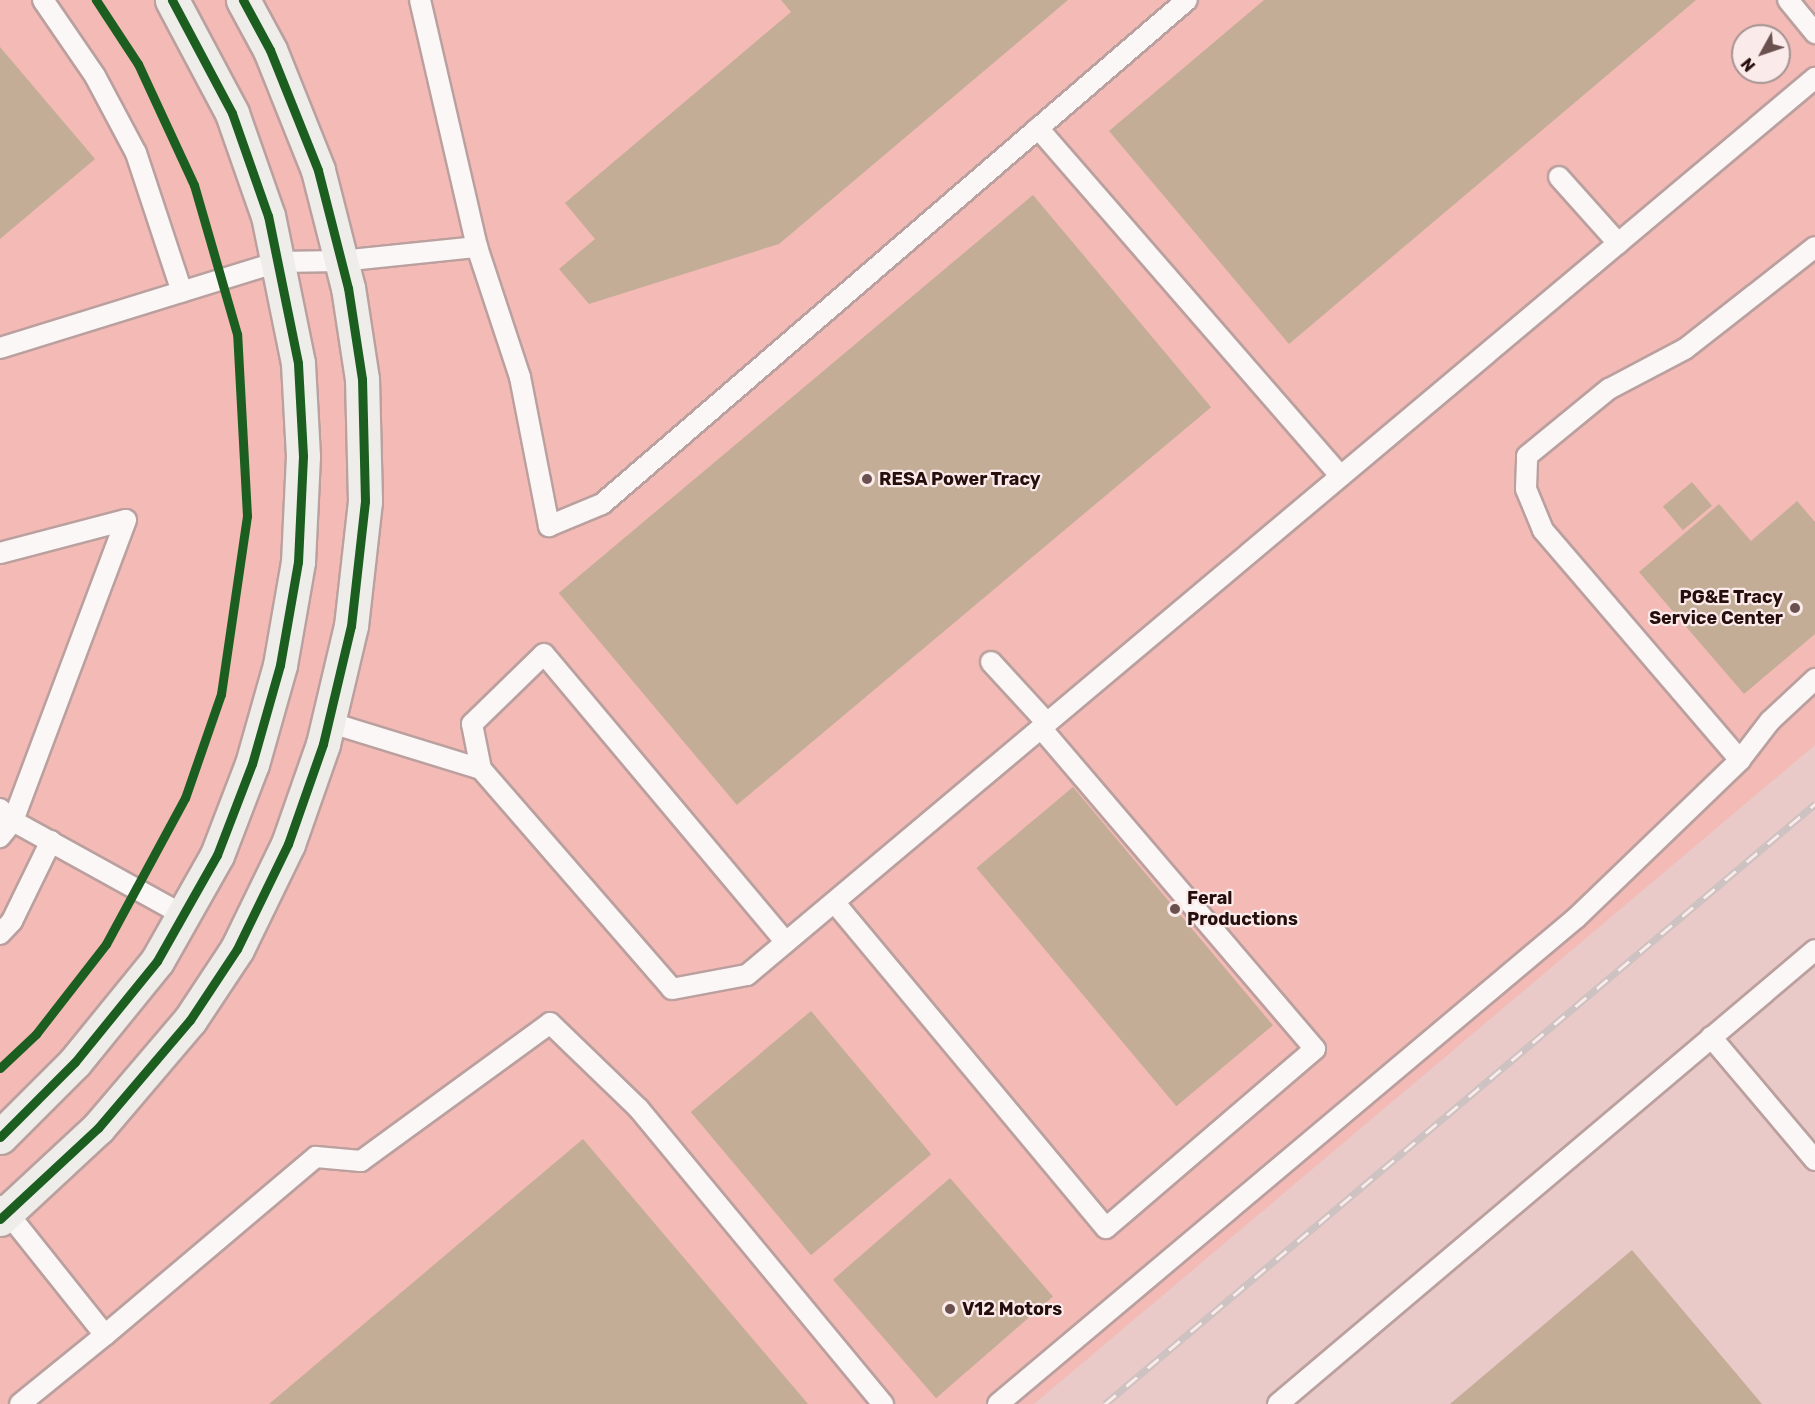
<!DOCTYPE html>
<style>
body{margin:0}
#map{position:relative;width:1815px;height:1404px;overflow:hidden;background:#e9cac8;font-family:Rubik,sans-serif}
div>[style]{position:absolute}
.built>*{inset:0;background:#f3bab6}
.building>*{inset:0;background:#c4ad97;transform-origin:0 0}
.roads{filter:drop-shadow(2px 0 #baa09e) drop-shadow(-2px 0 #baa09e) drop-shadow(0 2px #baa09e) drop-shadow(0 -2px #baa09e)}
.lane>*{height:20px;margin:-10px;padding:0 10px;transform-origin:10px;border-radius:10px;background:#fcf7f7}
.secondary>*{height:33px;margin:-16.5px;padding:0 16.5px;transform-origin:16.5px;border-radius:16.5px;background:#eeede9}
.rail>*{height:7px;margin-top:-3.5px;transform-origin:0;background:repeating-linear-gradient(90deg,#faebea 0 14px,#cbc2c1 0 28px);box-sizing:border-box;border-block:2px solid #cbc2c1}
.cycleway>*{height:9px;margin:-4.5px;padding:0 4.5px;transform-origin:4.5px;border-radius:4.5px;background:#1b5e20}
.dots>*{width:16px;height:16px;translate:-50% -50%;box-sizing:border-box;border:3px solid #faebea;border-radius:50%}
span{translate:-50% -50%;white-space:nowrap;text-align:center;line-height:1.15;-webkit-text-stroke:4.5px #faebea;paint-order:stroke}
.poi-label{font-size:18px;color:#260e0d;font-weight:700}
.left{translate:0 -50%;text-align:left}
.right{translate:-100% -50%;text-align:right}
.north{position:absolute;left:1731px;top:24px;width:60px;height:60px;box-sizing:border-box;background:#faebea;border:2px solid #a59392;border-radius:50%;rotate:230deg;font-size:16px;font-weight:700;line-height:24px;text-align:center;color:#260e0d}
.north::after{content:'';display:block;margin:auto;width:21px;height:27px;background:#6a504e;clip-path:polygon(50% 0,100% 100%,50% 72%,0 100%)}
</style>
<div id="map">
<div class="built">
<i style="clip-path:polygon(evenodd,0 0,1815px 0,1815px 745px,1034px 1404px,0 1404px,0 0,1743px 36px,1779px 36px,1779px 72px,1743px 72px,1743px 36px)"></i>
</div>
<div class="building">
<i style="clip-path:polygon(781px 0,1068px 0,779px 244px,589px 304px,559px 269px,595px 239px,565px 203px,791px 12px)"></i>
<i style="clip-path:polygon(1264px 0,1696px 0,1289px 344px,1109px 131px)"></i>
<i style="clip-path:polygon(0 47px,95px 159px,0 239px)"></i>
<i style="left:1033px;top:195px;width:277px;height:619px;rotate:50deg"></i>
<i style="left:1692px;top:482px;width:31px;height:38px;rotate:50deg"></i>
<i style="clip-path:polygon(1797px 501px,1815px 522px,1815px 634px,1744px 694px,1639px 572px,1719px 504px,1751px 541px)"></i>
<i style="left:1073px;top:787px;width:311px;height:126px;rotate:50deg"></i>
<i style="left:811px;top:1011px;width:187px;height:157px;rotate:50deg"></i>
<i style="clip-path:polygon(583px 1139px,808px 1404px,269px 1404px)"></i>
<i style="left:950px;top:1178px;width:157px;height:155px;rotate:49deg"></i>
<i style="clip-path:polygon(1632px 1250px,1762px 1404px,1450px 1404px)"></i>
</div>
<div class="roads">
<div class="lane">
<i style="left:43px;top:0;width:92px;rotate:55.6deg"></i>
<i style="left:95px;top:76px;width:87px;rotate:62deg"></i>
<i style="left:136px;top:153px;width:146px;rotate:71.7deg"></i>
<i style="left:420px;top:0;width:253px;rotate:77deg"></i>
<i style="left:1788px;top:0;width:43px;rotate:50.7deg"></i>
<i style="left:1038px;top:128px;width:461px;rotate:49deg"></i>
<i style="left:1559px;top:177px;width:89px;rotate:48.2deg"></i>
<i style="left:0;top:348px;width:290px;rotate:-17.2deg"></i>
<i style="left:277px;top:262px;width:64px;rotate:-0.9deg"></i>
<i style="left:341px;top:261px;width:137px;rotate:-5.9deg"></i>
<i style="left:477px;top:247px;width:137px;rotate:71.7deg"></i>
<i style="left:520px;top:377px;width:152px;rotate:79deg"></i>
<i style="left:549px;top:526px;width:57px;rotate:-22.5deg"></i>
<i style="left:602px;top:504px;width:772px;rotate:-40.75deg"></i>
<i style="left:0;top:553px;width:130px;rotate:-14.7deg"></i>
<i style="left:126px;top:520px;width:322px;rotate:110.6deg"></i>
<i style="left:13px;top:821px;width:194px;rotate:28.9deg"></i>
<i style="left:991px;top:662px;width:83px;rotate:47.4deg"></i>
<i style="left:328px;top:722px;width:160px;rotate:17.1deg"></i>
<i style="left:481px;top:769px;width:291px;rotate:49deg"></i>
<i style="left:672px;top:989px;width:76px;rotate:-10.6deg"></i>
<i style="left:747px;top:975px;width:1395px;rotate:-40.03deg"></i>
<i style="left:1740px;top:760px;width:303px;rotate:-130.6deg"></i>
<i style="left:1543px;top:530px;width:44px;rotate:-112.5deg"></i>
<i style="left:1526px;top:489px;width:33px;rotate:-88deg"></i>
<i style="left:1527px;top:456px;width:106px;rotate:-39.3deg"></i>
<i style="left:1609px;top:389px;width:86px;rotate:-27.8deg"></i>
<i style="left:1685px;top:349px;width:165px;rotate:-38.1deg"></i>
<i style="left:481px;top:769px;width:46px;rotate:-101.3deg"></i>
<i style="left:472px;top:724px;width:100px;rotate:-44.2deg"></i>
<i style="left:544px;top:654px;width:376px;rotate:50deg"></i>
<i style="left:0;top:809px;width:18px;rotate:43deg"></i>
<i style="left:13px;top:821px;width:21px;rotate:129deg"></i>
<i style="left:835px;top:903px;width:423px;rotate:50.2deg"></i>
<i style="left:1106px;top:1228px;width:275px;rotate:-40.6deg"></i>
<i style="left:1315px;top:1049px;width:421px;rotate:-130.5deg"></i>
<i style="left:0;top:934px;width:18px;rotate:-47deg"></i>
<i style="left:12px;top:921px;width:89px;rotate:-64deg"></i>
<i style="left:1711px;top:1037px;width:161px;rotate:49.8deg"></i>
<i style="left:2px;top:1206px;width:165px;rotate:51.4deg"></i>
<i style="left:105px;top:1335px;width:276px;rotate:-40.2deg"></i>
<i style="left:316px;top:1157px;width:45px;rotate:5.1deg"></i>
<i style="left:361px;top:1161px;width:234px;rotate:-36.1deg"></i>
<i style="left:550px;top:1023px;width:124px;rotate:44deg"></i>
<i style="left:639px;top:1109px;width:383px;rotate:50.4deg"></i>
<i style="left:20px;top:1404px;width:109px;rotate:-39.1deg"></i>
<i style="left:998px;top:1404px;width:755px;rotate:-40.06deg"></i>
<i style="left:1576px;top:918px;width:228px;rotate:-43.9deg"></i>
<i style="left:1740px;top:760px;width:49px;rotate:-52.4deg"></i>
<i style="left:1770px;top:721px;width:62px;rotate:-43deg"></i>
<i style="left:1278px;top:1404px;width:703px;rotate:-40.21deg"></i>
</div>
<div class="secondary">
<i style="left:0;top:1137px;width:106px;rotate:-45deg"></i>
<i style="left:75px;top:1062px;width:130px;rotate:-50.9deg"></i>
<i style="left:157px;top:961px;width:122px;rotate:-60.5deg"></i>
<i style="left:217px;top:855px;width:97px;rotate:-69deg"></i>
<i style="left:252px;top:764px;width:103px;rotate:-74.2deg"></i>
<i style="left:280px;top:665px;width:105px;rotate:-80.1deg"></i>
<i style="left:298px;top:562px;width:106px;rotate:-87.3deg"></i>
<i style="left:303px;top:456px;width:93px;rotate:-93.1deg"></i>
<i style="left:298px;top:363px;width:150px;rotate:-101.5deg"></i>
<i style="left:268px;top:216px;width:109px;rotate:-109.3deg"></i>
<i style="left:232px;top:113px;width:128px;rotate:-118deg"></i>
<i style="left:0;top:1219px;width:134px;rotate:-42.9deg"></i>
<i style="left:98px;top:1128px;width:142px;rotate:-49.6deg"></i>
<i style="left:190px;top:1020px;width:85px;rotate:-56.5deg"></i>
<i style="left:237px;top:949px;width:117px;rotate:-64.1deg"></i>
<i style="left:288px;top:844px;width:106px;rotate:-70.7deg"></i>
<i style="left:323px;top:744px;width:121px;rotate:-76.7deg"></i>
<i style="left:351px;top:626px;width:126px;rotate:-83.6deg"></i>
<i style="left:365px;top:501px;width:122px;rotate:-91.4deg"></i>
<i style="left:362px;top:379px;width:92px;rotate:-98.7deg"></i>
<i style="left:348px;top:288px;width:122px;rotate:-104.3deg"></i>
<i style="left:318px;top:170px;width:129px;rotate:-111.8deg"></i>
<i style="left:270px;top:50px;width:57px;rotate:-118.4deg"></i>
</div>
</div>
<div class="rail">
<i style="left:1105px;top:1404px;width:930px;rotate:-40.2deg"></i>
</div>
<div class="cycleway">
<i style="left:0;top:1068px;width:50px;rotate:-43.4deg"></i>
<i style="left:36px;top:1034px;width:114px;rotate:-52.1deg"></i>
<i style="left:106px;top:944px;width:166px;rotate:-61.6deg"></i>
<i style="left:185px;top:798px;width:110px;rotate:-70.9deg"></i>
<i style="left:221px;top:694px;width:180px;rotate:-81.7deg"></i>
<i style="left:247px;top:516px;width:182px;rotate:-93.1deg"></i>
<i style="left:237px;top:334px;width:155px;rotate:-106.1deg"></i>
<i style="left:194px;top:185px;width:133px;rotate:-114.8deg"></i>
<i style="left:138px;top:64px;width:77px;rotate:-123.3deg"></i>
<i style="left:0;top:1137px;width:106px;rotate:-45deg"></i>
<i style="left:75px;top:1062px;width:130px;rotate:-50.9deg"></i>
<i style="left:157px;top:961px;width:122px;rotate:-60.5deg"></i>
<i style="left:217px;top:855px;width:97px;rotate:-69deg"></i>
<i style="left:252px;top:764px;width:103px;rotate:-74.2deg"></i>
<i style="left:280px;top:665px;width:105px;rotate:-80.1deg"></i>
<i style="left:298px;top:562px;width:106px;rotate:-87.3deg"></i>
<i style="left:303px;top:456px;width:93px;rotate:-93.1deg"></i>
<i style="left:298px;top:363px;width:150px;rotate:-101.5deg"></i>
<i style="left:268px;top:216px;width:109px;rotate:-109.3deg"></i>
<i style="left:232px;top:113px;width:128px;rotate:-118deg"></i>
<i style="left:0;top:1219px;width:134px;rotate:-42.9deg"></i>
<i style="left:98px;top:1128px;width:142px;rotate:-49.6deg"></i>
<i style="left:190px;top:1020px;width:85px;rotate:-56.5deg"></i>
<i style="left:237px;top:949px;width:117px;rotate:-64.1deg"></i>
<i style="left:288px;top:844px;width:106px;rotate:-70.7deg"></i>
<i style="left:323px;top:744px;width:121px;rotate:-76.7deg"></i>
<i style="left:351px;top:626px;width:126px;rotate:-83.6deg"></i>
<i style="left:365px;top:501px;width:122px;rotate:-91.4deg"></i>
<i style="left:362px;top:379px;width:92px;rotate:-98.7deg"></i>
<i style="left:348px;top:288px;width:122px;rotate:-104.3deg"></i>
<i style="left:318px;top:170px;width:129px;rotate:-111.8deg"></i>
<i style="left:270px;top:50px;width:57px;rotate:-118.4deg"></i>
</div>
<div class="dots">
<i style="left:867px;top:479px;background:#6a504e"></i>
<i style="left:1795px;top:608px;background:#6a504e"></i>
<i style="left:1175px;top:909px;background:#6a504e"></i>
<i style="left:950px;top:1309px;background:#6a504e"></i>
</div>
<div class="poi-label">
<span class="left" style="left:879px;top:479px">RESA Power Tracy</span>
<span class="right" style="left:1783px;top:608px">PG&amp;E Tracy<br>Service Center</span>
<span class="left" style="left:1187px;top:909px">Feral<br>Productions</span>
<span class="left" style="left:962px;top:1309px">V12 Motors</span>
</div>
<div class="north">N</div>
</div>
